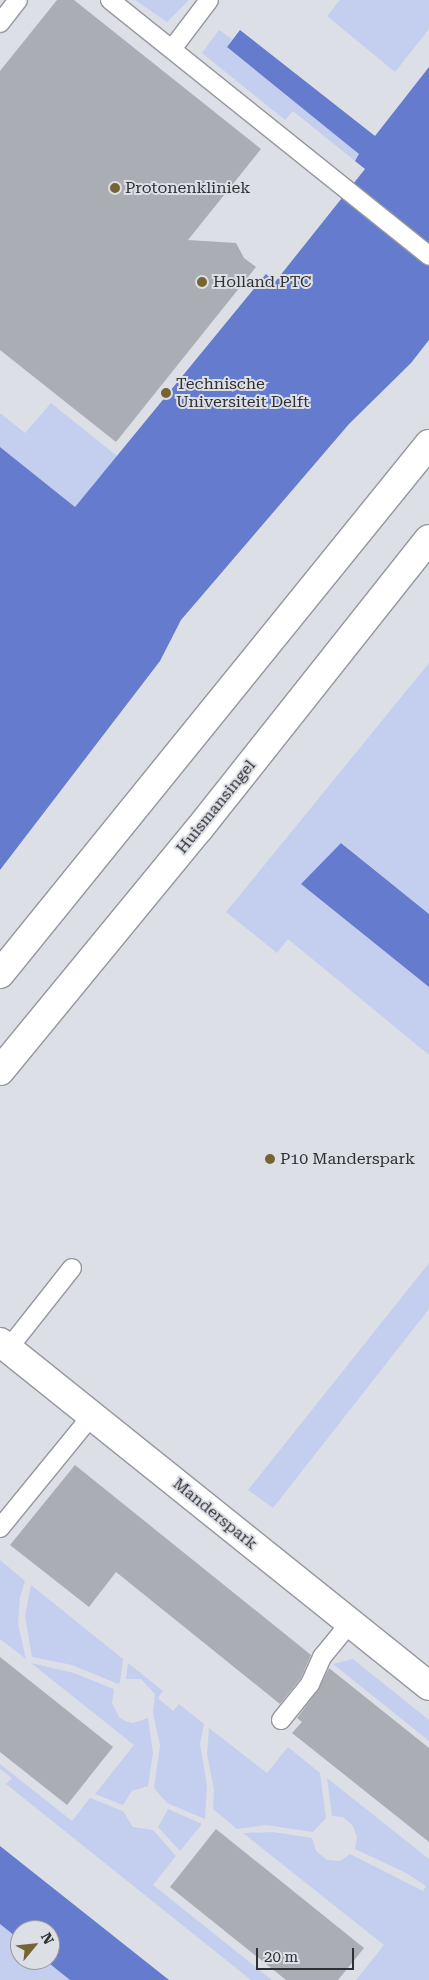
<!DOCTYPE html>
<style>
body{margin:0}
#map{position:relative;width:429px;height:1980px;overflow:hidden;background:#dcdfe5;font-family:"Roboto Serif",serif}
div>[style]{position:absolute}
.green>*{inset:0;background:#c4cff0}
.water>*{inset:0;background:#657bce}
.building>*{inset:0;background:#abadb4}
.roads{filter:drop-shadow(1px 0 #94979d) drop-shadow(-1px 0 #94979d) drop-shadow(0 1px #94979d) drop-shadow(0 -1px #94979d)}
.service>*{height:18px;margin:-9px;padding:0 9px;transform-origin:9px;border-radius:9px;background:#fff}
.minor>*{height:28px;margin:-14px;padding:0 14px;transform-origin:14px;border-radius:14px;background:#fff}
.tertiary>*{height:28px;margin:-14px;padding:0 14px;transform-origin:14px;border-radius:14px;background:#fff}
.dots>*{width:14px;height:14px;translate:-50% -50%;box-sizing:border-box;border:2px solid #dcdfe5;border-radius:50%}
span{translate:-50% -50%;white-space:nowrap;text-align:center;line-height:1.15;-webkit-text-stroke:4px #dcdfe5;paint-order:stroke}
.poi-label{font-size:16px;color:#2f3032}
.left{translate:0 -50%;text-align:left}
.street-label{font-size:16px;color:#2f3032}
.north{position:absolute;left:10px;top:1920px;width:50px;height:50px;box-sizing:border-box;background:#dcdfe5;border:1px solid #97999d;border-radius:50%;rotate:62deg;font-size:14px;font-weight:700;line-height:20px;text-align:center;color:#2f3032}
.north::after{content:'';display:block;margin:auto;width:18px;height:22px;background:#766533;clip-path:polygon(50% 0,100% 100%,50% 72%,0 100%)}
.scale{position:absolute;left:256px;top:1948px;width:98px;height:22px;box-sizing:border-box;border:2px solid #2f3032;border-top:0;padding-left:6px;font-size:15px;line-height:18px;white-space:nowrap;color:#2f3032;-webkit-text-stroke:4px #dcdfe5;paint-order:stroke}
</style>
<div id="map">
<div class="green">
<i style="clip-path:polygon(135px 0,189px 0,167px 22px)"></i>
<i style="clip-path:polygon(340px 0,429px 0,429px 29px,395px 72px,327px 16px)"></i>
<i style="clip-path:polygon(219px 30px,232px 39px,227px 47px,360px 154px,355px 161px,293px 111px,285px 120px,202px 53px)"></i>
<i style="clip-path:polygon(51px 403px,117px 456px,75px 507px,0 447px,0 413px,25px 433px)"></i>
<i style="clip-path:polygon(429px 663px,429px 914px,342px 843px,301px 884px,429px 987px,429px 1055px,288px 939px,277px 953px,226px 912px)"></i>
<i style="clip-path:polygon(429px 1263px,429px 1309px,273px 1508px,248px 1490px)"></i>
<i style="clip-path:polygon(0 1560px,25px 1581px,20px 1597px,18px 1624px,26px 1659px,0 1639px)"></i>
<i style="clip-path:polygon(31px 1585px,123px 1659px,120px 1682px,118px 1684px,72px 1665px,32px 1657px,25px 1616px)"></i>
<i style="clip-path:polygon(353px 1659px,429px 1720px,429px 1741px,333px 1664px)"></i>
<i style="clip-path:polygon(31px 1663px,74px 1673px,114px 1689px,112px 1703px,119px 1717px,125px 1721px,133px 1723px,148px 1718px,153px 1753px,148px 1786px,132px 1791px,123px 1805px,95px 1794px,134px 1745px)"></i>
<i style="clip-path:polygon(128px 1663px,163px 1691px,158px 1698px,173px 1711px,179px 1704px,204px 1724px,200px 1744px,207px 1785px,205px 1819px,167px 1803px,154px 1788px,160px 1746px,153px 1713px,155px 1694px,141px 1679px,126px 1679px)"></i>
<i style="clip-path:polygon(209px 1728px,267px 1773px,288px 1747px,320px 1773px,326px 1818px,313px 1832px,266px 1825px,237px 1829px,213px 1809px,214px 1790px,207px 1754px)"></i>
<i style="clip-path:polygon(0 1764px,72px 1821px,90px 1798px,123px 1811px,133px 1827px,153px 1830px,176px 1856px,153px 1885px,272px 1980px,251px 1980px,6px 1784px,12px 1778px,0 1769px)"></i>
<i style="clip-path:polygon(327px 1778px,429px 1859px,429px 1980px,356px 1980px,384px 1945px,243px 1833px,273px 1832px,312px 1838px,316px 1851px,327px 1860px,340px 1861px,350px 1854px,423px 1891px,426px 1886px,406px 1873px,355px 1849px,357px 1837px,353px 1826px,343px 1817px,332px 1816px)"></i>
<i style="clip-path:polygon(168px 1809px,202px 1824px,180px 1851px,158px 1827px)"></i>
<i style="clip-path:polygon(0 1924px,20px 1940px,20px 1960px,45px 1960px,70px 1980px,0 1980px)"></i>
</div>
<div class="water">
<i style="clip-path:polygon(240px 30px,375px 136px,429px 67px,429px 340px,411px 363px,349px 424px,181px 620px,160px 661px,0 870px,0 447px,75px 507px,266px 274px,275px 282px,365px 169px,355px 161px,359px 154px,227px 47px)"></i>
<i style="clip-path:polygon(341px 843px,429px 914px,429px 987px,301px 884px)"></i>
<i style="clip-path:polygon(0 1846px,169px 1980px,70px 1980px,45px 1960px,50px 1960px,50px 1930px,20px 1930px,20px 1940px,0 1924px)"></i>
</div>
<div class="building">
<i style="clip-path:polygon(57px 0,74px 0,261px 149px,188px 240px,236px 243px,244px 258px,256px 267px,116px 442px,0 350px,0 71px)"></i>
<i style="clip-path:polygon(75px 1465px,311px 1655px,301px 1678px,280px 1704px,116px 1572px,89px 1607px,10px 1545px)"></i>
<i style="clip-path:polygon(0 1657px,113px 1747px,67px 1805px,0 1752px)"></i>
<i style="clip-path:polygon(329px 1668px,429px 1748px,429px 1842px,292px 1733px,302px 1722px,297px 1718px,318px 1690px)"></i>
<i style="clip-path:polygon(216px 1829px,364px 1948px,338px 1980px,286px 1980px,170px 1887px)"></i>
</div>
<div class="roads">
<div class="service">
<i style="left:110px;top:0;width:409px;rotate:38.7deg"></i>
<i style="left:0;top:23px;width:29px;rotate:-52deg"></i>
<i style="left:172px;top:49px;width:61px;rotate:-52.9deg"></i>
<i style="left:8px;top:1349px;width:103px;rotate:-51.7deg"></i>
<i style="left:0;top:1528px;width:146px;rotate:-50.8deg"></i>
<i style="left:281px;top:1720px;width:46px;rotate:-51.1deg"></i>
<i style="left:310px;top:1684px;width:30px;rotate:-66deg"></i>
<i style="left:322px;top:1657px;width:44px;rotate:-50.5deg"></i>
</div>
<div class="minor">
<i style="left:0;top:1342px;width:550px;rotate:38.72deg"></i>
</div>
<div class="tertiary">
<i style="left:0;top:974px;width:682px;rotate:-51.01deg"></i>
<i style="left:0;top:1071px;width:313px;rotate:-50.6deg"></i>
<i style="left:199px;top:829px;width:370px;rotate:-51.6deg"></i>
</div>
</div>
<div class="dots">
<i style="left:115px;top:188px;background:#766533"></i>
<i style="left:202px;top:282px;background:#766533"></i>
<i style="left:166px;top:393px;background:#766533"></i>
<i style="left:270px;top:1159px;background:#766533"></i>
</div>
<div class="poi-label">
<span class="left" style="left:125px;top:188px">Protonenkliniek</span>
<span class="left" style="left:213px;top:282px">Holland PTC</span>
<span class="left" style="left:176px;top:393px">Technische<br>Universiteit Delft</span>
<span class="left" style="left:280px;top:1159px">P10 Manderspark</span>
</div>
<div class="street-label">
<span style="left:216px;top:807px;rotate:-51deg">Huismansingel</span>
<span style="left:215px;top:1514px;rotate:39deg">Manderspark</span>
</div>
<div class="north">N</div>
<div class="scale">20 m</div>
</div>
